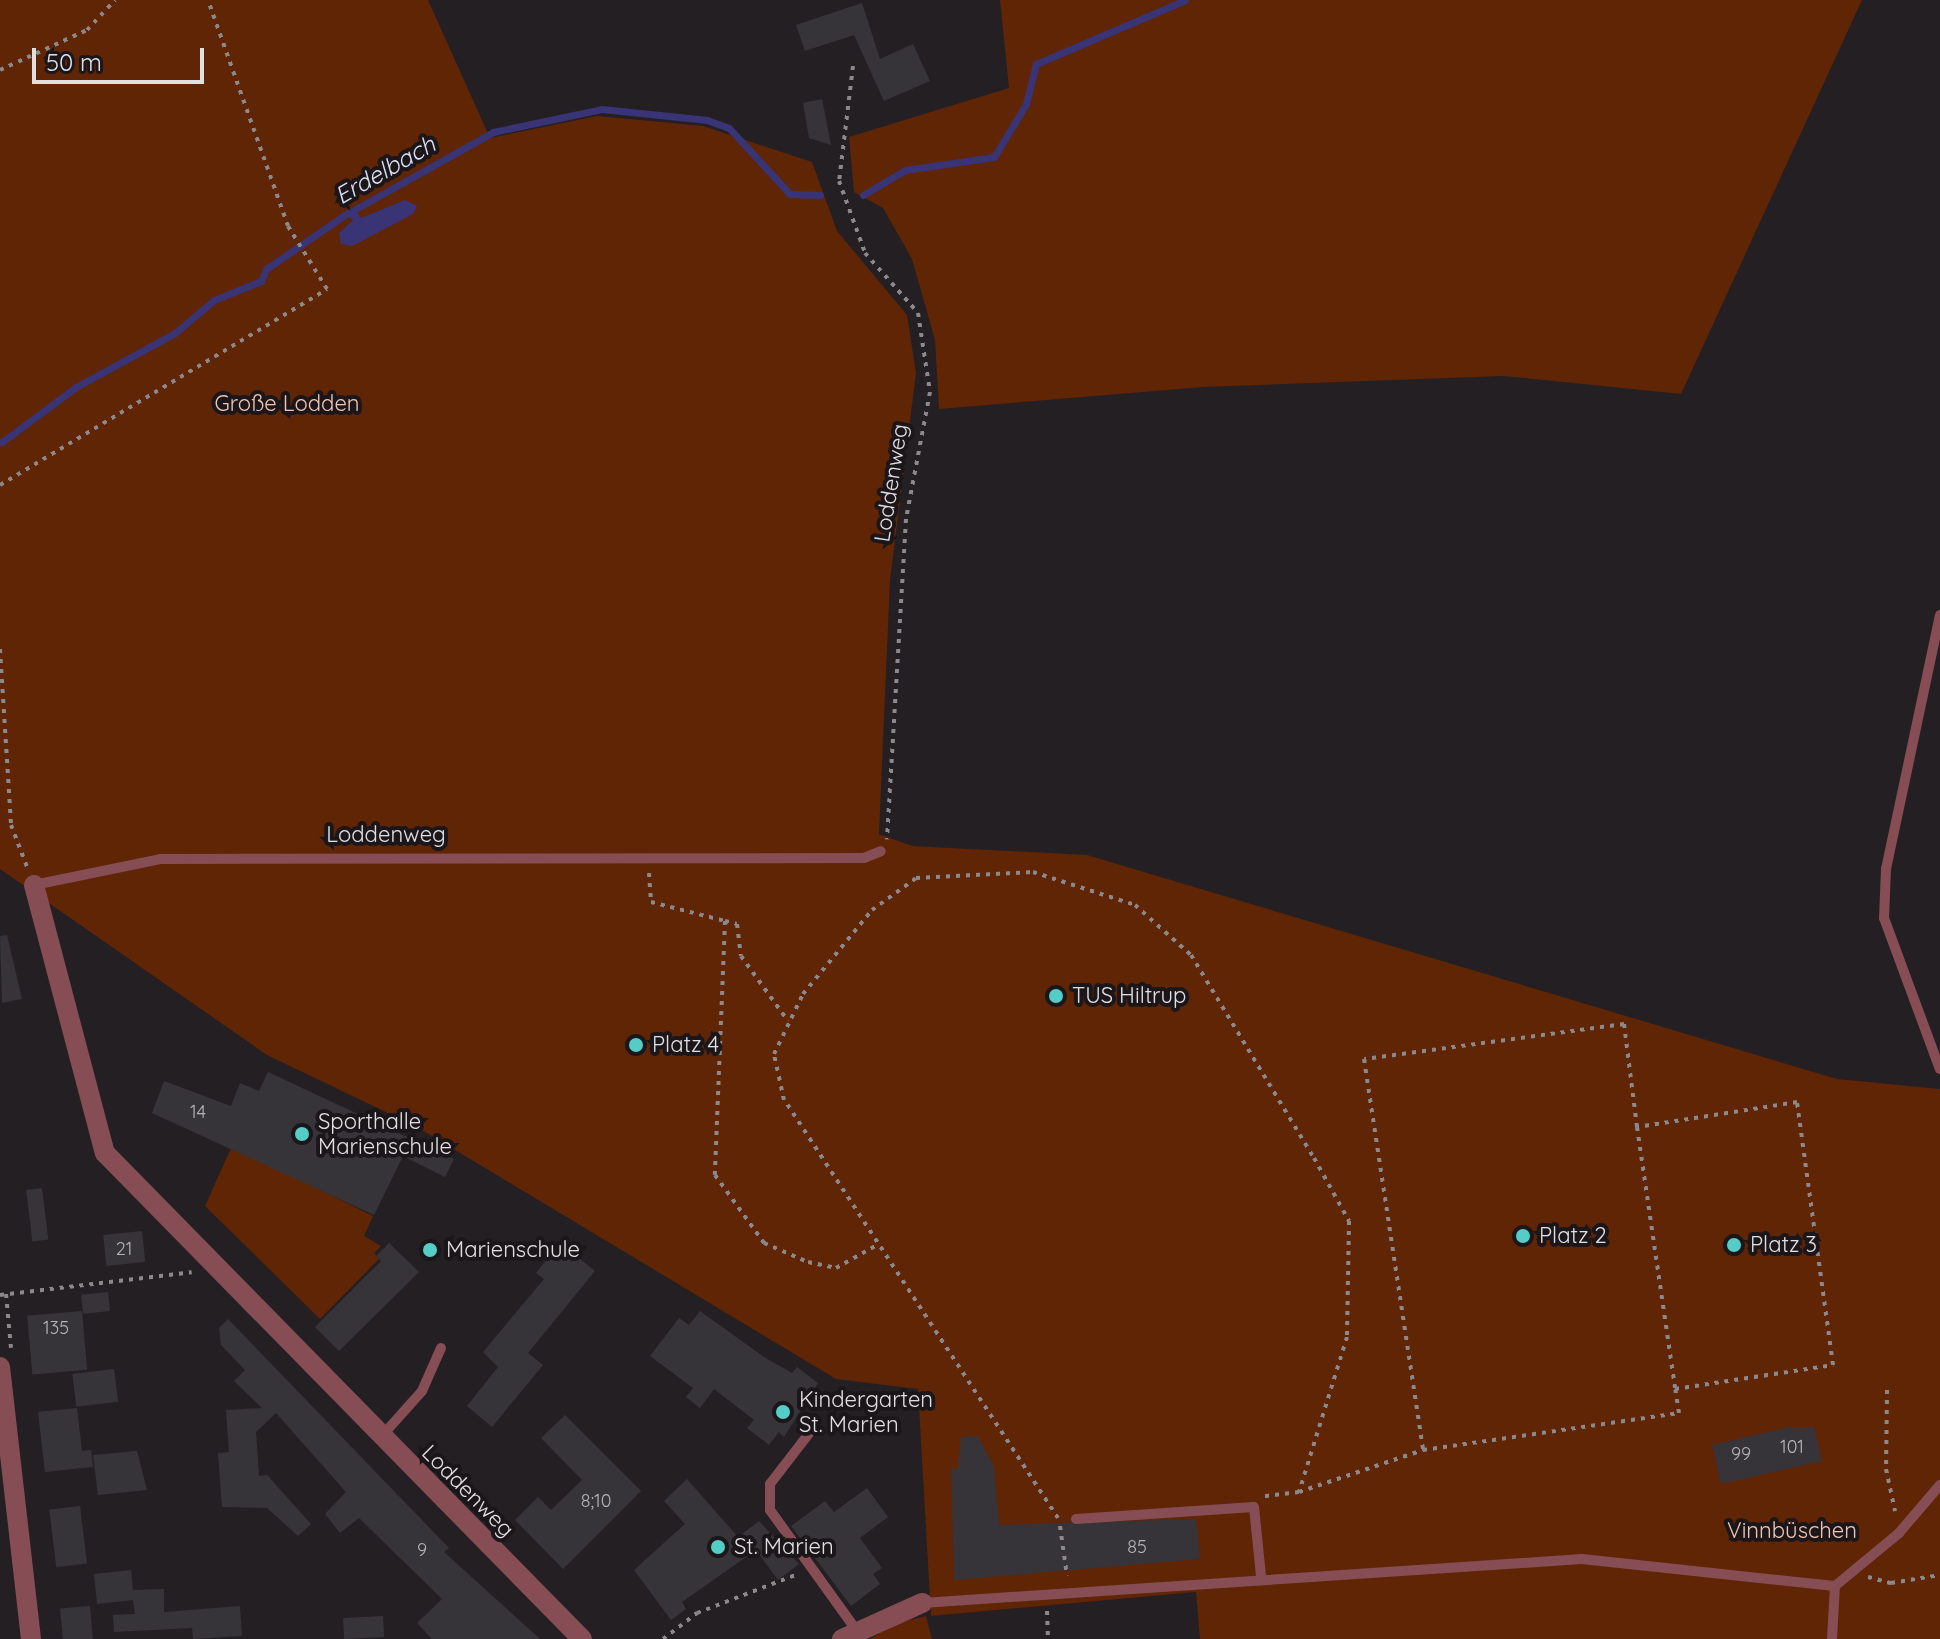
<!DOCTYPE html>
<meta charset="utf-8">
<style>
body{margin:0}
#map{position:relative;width:1940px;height:1639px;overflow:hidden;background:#241f22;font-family:Quicksand,sans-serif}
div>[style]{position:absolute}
.green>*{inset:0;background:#5f2505}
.water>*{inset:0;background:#383476}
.stream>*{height:7px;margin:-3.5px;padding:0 3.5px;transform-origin:3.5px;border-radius:3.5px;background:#383476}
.building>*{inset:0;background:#373439;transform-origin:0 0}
.path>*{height:4px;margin-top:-2px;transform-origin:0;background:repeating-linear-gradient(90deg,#8c888b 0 4px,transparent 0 10px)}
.service>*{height:10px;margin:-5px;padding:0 5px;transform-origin:5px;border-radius:5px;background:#864e54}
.minor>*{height:20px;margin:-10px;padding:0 10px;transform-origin:10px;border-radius:10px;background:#864e54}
.dots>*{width:22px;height:22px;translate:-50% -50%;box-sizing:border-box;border:4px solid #1b1619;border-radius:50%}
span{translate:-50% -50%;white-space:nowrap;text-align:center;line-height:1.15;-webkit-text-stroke:8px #1b1619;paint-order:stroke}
.number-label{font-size:18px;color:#b7b4b7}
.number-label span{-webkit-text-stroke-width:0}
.park-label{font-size:22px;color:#f0c5b2}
.street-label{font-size:22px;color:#e2dfe1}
.poi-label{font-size:22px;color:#e2dfe1}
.left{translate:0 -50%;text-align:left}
.water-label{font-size:24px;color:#dfe1f5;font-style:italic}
.scale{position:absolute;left:32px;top:48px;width:172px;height:36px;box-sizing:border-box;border:4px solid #e2dfe1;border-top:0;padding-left:10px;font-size:24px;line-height:28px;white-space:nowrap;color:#e2dfe1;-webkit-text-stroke:6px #1b1619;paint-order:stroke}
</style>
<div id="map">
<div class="green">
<i style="clip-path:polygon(0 0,428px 0,490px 138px,597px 116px,703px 126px,812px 162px,837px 231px,907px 315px,916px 373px,890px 580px,879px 834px,912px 846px,1087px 855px,1837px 1079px,1940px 1089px,1940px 1639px,1200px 1639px,1196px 1592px,931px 1616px,918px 1389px,836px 1379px,417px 1127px,267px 1055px,0 869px)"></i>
<i style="clip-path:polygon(1000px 0,1862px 0,1681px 394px,1503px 376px,1203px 387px,939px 409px,935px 340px,912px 259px,883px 208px,854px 192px,849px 137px,1009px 88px)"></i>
<i style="clip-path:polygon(232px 1146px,373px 1216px,364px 1236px,381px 1246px,374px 1253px,379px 1259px,320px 1319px,205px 1206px)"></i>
<i style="clip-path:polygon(926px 1616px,932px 1639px,870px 1639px,897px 1623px)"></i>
</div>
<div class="water">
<i style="clip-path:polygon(405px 200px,417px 206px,413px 214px,352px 246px,341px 244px,339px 233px,353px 220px,346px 215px,355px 210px,361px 218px)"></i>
</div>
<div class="stream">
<i style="left:863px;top:195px;width:49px;rotate:-30.8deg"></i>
<i style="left:905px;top:170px;width:90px;rotate:-8.3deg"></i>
<i style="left:994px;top:157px;width:62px;rotate:-58.9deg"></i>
<i style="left:1026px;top:104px;width:41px;rotate:-76deg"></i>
<i style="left:1036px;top:64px;width:162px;rotate:-23.2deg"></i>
<i style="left:2px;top:442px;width:92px;rotate:-36.6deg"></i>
<i style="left:76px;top:387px;width:113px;rotate:-28.6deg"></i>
<i style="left:175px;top:333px;width:51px;rotate:-40.2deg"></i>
<i style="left:214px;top:300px;width:51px;rotate:-22deg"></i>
<i style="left:261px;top:281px;width:13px;rotate:-67deg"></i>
<i style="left:266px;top:269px;width:93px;rotate:-34.5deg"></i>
<i style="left:343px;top:216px;width:172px;rotate:-29.2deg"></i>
<i style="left:493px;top:132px;width:111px;rotate:-11.9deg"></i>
<i style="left:602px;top:109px;width:106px;rotate:6deg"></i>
<i style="left:707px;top:120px;width:23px;rotate:20deg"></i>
<i style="left:729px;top:128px;width:90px;rotate:47.3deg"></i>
<i style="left:790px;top:194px;width:30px;rotate:2deg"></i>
</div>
<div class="building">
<i style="clip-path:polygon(862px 3px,880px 59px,913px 44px,930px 81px,884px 101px,854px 35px,805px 51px,796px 25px)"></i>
<i style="clip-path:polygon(822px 99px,831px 145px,809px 138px,803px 103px)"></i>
<i style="clip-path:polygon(7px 935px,22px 999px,2px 1003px,0 936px)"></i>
<i style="clip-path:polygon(268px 1072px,454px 1159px,445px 1177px,403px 1156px,374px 1215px,152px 1113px,164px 1081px,231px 1106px,240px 1083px,259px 1091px)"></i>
<i style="left:42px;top:1188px;width:52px;height:16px;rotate:83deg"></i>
<i style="left:142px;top:1231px;width:31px;height:39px;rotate:84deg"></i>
<i style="clip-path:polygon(389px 1243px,419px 1272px,339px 1351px,315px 1327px,381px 1261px,376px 1256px)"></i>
<i style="clip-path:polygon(560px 1243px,595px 1271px,528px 1353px,543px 1365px,492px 1427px,467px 1406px,498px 1367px,483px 1352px,544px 1279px,536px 1273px)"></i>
<i style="left:108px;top:1292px;width:19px;height:27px;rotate:84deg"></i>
<i style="left:82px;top:1311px;width:59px;height:55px;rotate:85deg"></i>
<i style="clip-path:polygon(700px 1311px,764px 1357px,792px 1373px,797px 1367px,818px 1383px,784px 1437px,779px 1432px,769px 1445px,747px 1428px,754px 1420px,714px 1389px,700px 1408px,686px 1397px,693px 1388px,650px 1356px,679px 1318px,689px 1325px)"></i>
<i style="clip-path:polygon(228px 1319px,449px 1548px,444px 1552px,540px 1639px,432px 1639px,417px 1623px,442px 1599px,359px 1518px,340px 1533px,325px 1514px,346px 1492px,276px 1413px,256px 1432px,259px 1476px,267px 1475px,311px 1524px,298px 1536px,267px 1508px,222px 1507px,218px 1453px,229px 1452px,226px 1410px,262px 1408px,234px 1381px,245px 1370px,221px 1345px,219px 1328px)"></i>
<i style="left:114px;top:1369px;width:33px;height:42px;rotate:83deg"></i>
<i style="clip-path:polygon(77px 1408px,82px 1451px,91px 1450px,93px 1467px,45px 1472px,38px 1412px)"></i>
<i style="clip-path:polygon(565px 1415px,641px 1491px,563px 1569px,515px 1520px,538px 1497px,551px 1510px,582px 1480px,541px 1438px)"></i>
<i style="clip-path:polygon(1790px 1427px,1814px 1427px,1822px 1461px,1721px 1484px,1712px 1445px)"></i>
<i style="clip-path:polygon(978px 1436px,994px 1467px,999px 1525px,1196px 1519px,1200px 1559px,954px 1580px,951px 1469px,958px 1469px,961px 1437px)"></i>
<i style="clip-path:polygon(137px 1451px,147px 1490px,98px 1495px,93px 1455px)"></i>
<i style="clip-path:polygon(687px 1479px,738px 1537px,759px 1521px,799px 1564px,778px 1580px,756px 1550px,682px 1602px,686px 1609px,671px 1620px,634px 1570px,685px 1524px,664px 1501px)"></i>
<i style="clip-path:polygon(867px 1488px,888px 1517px,860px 1538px,882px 1568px,873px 1574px,880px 1584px,851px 1606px,791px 1526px,825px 1501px,834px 1512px)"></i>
<i style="left:80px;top:1506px;width:58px;height:31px;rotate:83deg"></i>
<i style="clip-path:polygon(131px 1570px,133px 1590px,164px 1589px,164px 1612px,240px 1606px,242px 1636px,193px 1639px,192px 1628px,114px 1632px,113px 1615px,135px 1614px,133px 1600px,97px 1604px,94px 1574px)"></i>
<i style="left:90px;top:1606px;width:33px;height:30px;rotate:85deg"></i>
<i style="left:383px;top:1616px;width:21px;height:40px;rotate:87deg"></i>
</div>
<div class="path">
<i style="left:853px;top:66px;width:116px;rotate:96.9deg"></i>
<i style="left:839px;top:181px;width:77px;rotate:70.1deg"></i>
<i style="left:865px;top:253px;width:80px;rotate:48.5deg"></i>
<i style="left:918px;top:313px;width:80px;rotate:81.4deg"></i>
<i style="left:930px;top:392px;width:129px;rotate:100.7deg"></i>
<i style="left:906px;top:519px;width:321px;rotate:93.4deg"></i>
<i style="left:0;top:70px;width:96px;rotate:-24.7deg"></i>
<i style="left:87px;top:30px;width:41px;rotate:-47deg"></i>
<i style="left:0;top:485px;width:381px;rotate:-30.9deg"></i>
<i style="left:327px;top:289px;width:74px;rotate:-121.8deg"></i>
<i style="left:288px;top:226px;width:240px;rotate:-109.5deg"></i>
<i style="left:0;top:649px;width:176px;rotate:86.4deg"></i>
<i style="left:11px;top:825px;width:45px;rotate:69.1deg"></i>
<i style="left:649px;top:873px;width:29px;rotate:86deg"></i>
<i style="left:651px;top:902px;width:76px;rotate:14.4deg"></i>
<i style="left:725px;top:921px;width:254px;rotate:92.3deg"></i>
<i style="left:715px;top:1175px;width:84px;rotate:54.2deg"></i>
<i style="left:764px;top:1243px;width:48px;rotate:23.4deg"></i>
<i style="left:808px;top:1262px;width:29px;rotate:12deg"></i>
<i style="left:836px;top:1268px;width:49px;rotate:-29.2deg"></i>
<i style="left:725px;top:921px;width:12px;rotate:14deg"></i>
<i style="left:737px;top:924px;width:32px;rotate:83deg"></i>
<i style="left:741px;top:956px;width:80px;rotate:54.1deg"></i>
<i style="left:1637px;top:1127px;width:265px;rotate:81.7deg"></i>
<i style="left:6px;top:1294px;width:54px;rotate:84.7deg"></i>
<i style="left:0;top:1295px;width:193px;rotate:-6.8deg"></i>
<i style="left:1887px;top:1390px;width:79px;rotate:90.7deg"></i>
<i style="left:1886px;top:1469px;width:43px;rotate:77.9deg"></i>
<i style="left:1299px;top:1492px;width:131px;rotate:-18.7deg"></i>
<i style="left:1423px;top:1450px;width:259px;rotate:-8.2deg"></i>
<i style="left:1679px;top:1413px;width:24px;rotate:-99deg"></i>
<i style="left:1675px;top:1389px;width:160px;rotate:-8.6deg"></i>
<i style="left:1833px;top:1365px;width:265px;rotate:-97.8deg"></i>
<i style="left:1797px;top:1102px;width:162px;rotate:171.1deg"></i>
<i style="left:1637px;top:1127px;width:104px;rotate:-97.2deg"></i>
<i style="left:1624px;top:1024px;width:262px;rotate:172.3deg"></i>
<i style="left:1364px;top:1059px;width:395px;rotate:81.4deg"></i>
<i style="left:1058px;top:1518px;width:500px;rotate:-123.2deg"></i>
<i style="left:784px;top:1100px;width:47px;rotate:-102.3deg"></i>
<i style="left:774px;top:1054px;width:67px;rotate:-64.2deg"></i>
<i style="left:803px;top:994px;width:109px;rotate:-50.6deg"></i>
<i style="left:872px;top:910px;width:54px;rotate:-36deg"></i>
<i style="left:916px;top:878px;width:117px;rotate:-2.9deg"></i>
<i style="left:1033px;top:872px;width:107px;rotate:17.9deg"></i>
<i style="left:1135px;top:905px;width:75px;rotate:41.8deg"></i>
<i style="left:1191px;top:955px;width:237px;rotate:58.8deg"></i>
<i style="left:1314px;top:1158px;width:72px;rotate:60.9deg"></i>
<i style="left:1349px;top:1221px;width:116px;rotate:91deg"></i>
<i style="left:1347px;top:1337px;width:162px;rotate:107.2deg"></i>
<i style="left:1299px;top:1492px;width:35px;rotate:173deg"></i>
<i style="left:1060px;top:1526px;width:50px;rotate:82deg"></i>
<i style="left:1868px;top:1577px;width:24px;rotate:15deg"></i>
<i style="left:1891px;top:1583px;width:50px;rotate:-9.3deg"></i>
<i style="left:1047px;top:1611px;width:26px;rotate:88deg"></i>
<i style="left:663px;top:1639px;width:43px;rotate:-37.4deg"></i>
<i style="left:697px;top:1613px;width:108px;rotate:-21.1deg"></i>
</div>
<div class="service">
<i style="left:1940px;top:615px;width:260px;rotate:102deg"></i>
<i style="left:1886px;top:869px;width:49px;rotate:92.3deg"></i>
<i style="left:1884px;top:918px;width:161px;rotate:69.7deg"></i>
<i style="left:34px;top:885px;width:130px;rotate:-11.6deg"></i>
<i style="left:161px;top:859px;width:703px;rotate:-0.08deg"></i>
<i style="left:864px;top:858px;width:18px;rotate:-22deg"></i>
<i style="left:814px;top:1427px;width:72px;rotate:127.7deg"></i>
<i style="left:770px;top:1484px;width:26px;rotate:90deg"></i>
<i style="left:770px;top:1510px;width:149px;rotate:54.3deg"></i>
<i style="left:381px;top:1437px;width:62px;rotate:-48.3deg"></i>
<i style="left:422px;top:1391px;width:47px;rotate:-66.2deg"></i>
<i style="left:1076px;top:1519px;width:178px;rotate:-3.9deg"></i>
<i style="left:1254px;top:1507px;width:69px;rotate:84.2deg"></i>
<i style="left:922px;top:1603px;width:661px;rotate:-3.81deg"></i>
<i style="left:1582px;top:1559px;width:254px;rotate:6.1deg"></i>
<i style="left:1832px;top:1639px;width:53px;rotate:-86.8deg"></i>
<i style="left:1835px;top:1586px;width:83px;rotate:-39.6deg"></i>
<i style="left:1899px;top:1533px;width:63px;rotate:-49.5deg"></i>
</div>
<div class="minor">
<i style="left:34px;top:885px;width:277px;rotate:75.2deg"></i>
<i style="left:105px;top:1153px;width:681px;rotate:45.54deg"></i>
<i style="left:0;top:1367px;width:274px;rotate:83.5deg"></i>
<i style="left:842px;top:1639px;width:88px;rotate:-24.2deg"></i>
</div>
<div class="dots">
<i style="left:1056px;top:996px;background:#54cdc7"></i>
<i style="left:636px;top:1045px;background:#54cdc7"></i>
<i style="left:302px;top:1134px;background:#54cdc7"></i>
<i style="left:1523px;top:1236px;background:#54cdc7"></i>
<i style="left:1734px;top:1245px;background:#54cdc7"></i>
<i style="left:430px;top:1250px;background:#54cdc7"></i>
<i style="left:783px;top:1412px;background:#54cdc7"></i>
<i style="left:718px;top:1547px;background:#54cdc7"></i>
</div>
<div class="number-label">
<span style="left:198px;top:1112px">14</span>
<span style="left:124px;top:1249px">21</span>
<span style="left:56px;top:1328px">135</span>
<span style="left:1792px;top:1447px">101</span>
<span style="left:1741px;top:1454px">99</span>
<span style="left:596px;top:1501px">8;10</span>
<span style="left:1137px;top:1547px">85</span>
<span style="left:422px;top:1550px">9</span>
</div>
<div class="park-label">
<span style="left:287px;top:404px">Große Lodden</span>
<span style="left:1792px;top:1531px">Vinnbüschen</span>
</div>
<div class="street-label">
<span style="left:891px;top:483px;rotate:-81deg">Loddenweg</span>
<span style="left:386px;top:835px">Loddenweg</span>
<span style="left:468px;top:1491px;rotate:45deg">Loddenweg</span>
</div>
<div class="poi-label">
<span class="left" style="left:1072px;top:996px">TUS Hiltrup</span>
<span class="left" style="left:652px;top:1045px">Platz 4</span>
<span class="left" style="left:318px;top:1134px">Sporthalle<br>Marienschule</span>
<span class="left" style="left:1539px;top:1236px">Platz 2</span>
<span class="left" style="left:1750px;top:1245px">Platz 3</span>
<span class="left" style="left:446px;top:1250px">Marienschule</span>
<span class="left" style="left:799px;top:1412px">Kindergarten<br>St. Marien</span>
<span class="left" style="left:734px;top:1547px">St. Marien</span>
</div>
<div class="water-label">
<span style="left:385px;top:170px;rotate:-30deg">Erdelbach</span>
</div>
<div class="scale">50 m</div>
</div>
